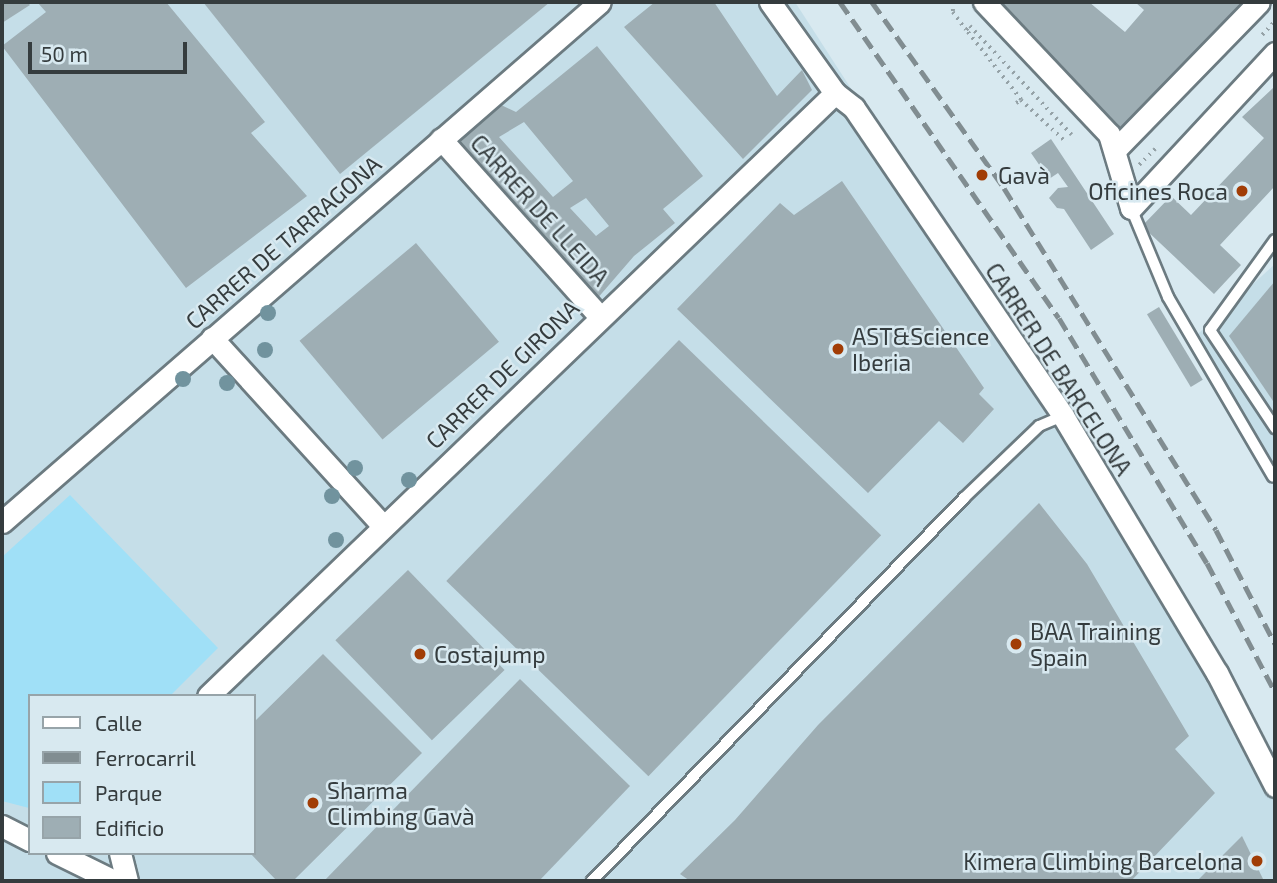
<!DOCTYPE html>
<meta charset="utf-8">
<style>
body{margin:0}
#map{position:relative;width:1277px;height:883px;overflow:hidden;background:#d8e9f0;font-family:"Exo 2",sans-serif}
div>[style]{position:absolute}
.built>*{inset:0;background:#c5dee8}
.green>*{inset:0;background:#a0e0f7}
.building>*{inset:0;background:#9eaeb4;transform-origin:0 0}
.path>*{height:3.5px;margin-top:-1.75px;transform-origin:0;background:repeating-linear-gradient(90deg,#95a2a7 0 2px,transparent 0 7px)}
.roads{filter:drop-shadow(2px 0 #6c7b81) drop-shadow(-2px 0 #6c7b81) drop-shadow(0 2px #6c7b81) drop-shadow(0 -2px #6c7b81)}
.service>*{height:10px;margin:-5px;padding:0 5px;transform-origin:5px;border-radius:5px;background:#fff}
.minor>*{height:21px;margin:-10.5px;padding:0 10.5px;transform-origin:10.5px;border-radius:10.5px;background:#fff}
.rail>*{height:5px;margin-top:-2.5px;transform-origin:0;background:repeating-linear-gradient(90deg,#818d91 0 14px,transparent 0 21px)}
.trees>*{width:16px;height:16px;margin:-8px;border-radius:50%;background:#71939e}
.dots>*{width:19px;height:19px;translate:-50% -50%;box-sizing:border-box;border:4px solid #d8e9f0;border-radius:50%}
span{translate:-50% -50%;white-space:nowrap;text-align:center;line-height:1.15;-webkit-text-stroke:5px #d8e9f0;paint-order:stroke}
.poi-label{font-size:23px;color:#353c3e}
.left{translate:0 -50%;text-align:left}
.right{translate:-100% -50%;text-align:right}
.street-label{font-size:23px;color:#353c3e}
.frame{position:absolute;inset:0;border:4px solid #353c3e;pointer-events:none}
.legend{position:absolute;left:28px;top:694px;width:228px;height:161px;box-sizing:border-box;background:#d8e9f0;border:2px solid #97a4a9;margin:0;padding:9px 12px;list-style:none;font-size:21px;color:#353c3e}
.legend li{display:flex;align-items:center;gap:14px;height:35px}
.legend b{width:35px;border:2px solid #97a4a9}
.scale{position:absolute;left:28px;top:42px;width:159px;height:32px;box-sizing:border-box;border:4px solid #353c3e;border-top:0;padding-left:9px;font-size:21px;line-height:24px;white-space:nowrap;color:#353c3e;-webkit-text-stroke:5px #d8e9f0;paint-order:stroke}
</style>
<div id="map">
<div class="built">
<i style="clip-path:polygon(evenodd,2px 2px,795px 2px,1063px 416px,1275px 779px,1275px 881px,2px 881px,2px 2px,30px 696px,254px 696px,254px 853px,30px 853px,30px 696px)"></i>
<i style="clip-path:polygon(1275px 264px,1275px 475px,1189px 342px)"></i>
</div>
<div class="green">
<i style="clip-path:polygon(70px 495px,218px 648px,170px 696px,30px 696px,29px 808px,2px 801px,2px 557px)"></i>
</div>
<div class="building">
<i style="clip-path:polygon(2px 2px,27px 2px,30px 5px,2px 23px)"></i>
<i style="clip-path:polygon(37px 2px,166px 2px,265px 122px,251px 133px,307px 196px,186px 288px,2px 46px,46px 12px)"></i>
<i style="clip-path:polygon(203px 2px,550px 2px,340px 174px)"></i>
<i style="clip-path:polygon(655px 2px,714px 2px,777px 96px,802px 70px,812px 90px,743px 159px,624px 27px)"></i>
<i style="clip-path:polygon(1000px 2px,1089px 2px,1125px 32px,1144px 10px,1135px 2px,1251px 2px,1122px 129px,1111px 126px,1061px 73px)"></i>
<i style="clip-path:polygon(evenodd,597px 46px,703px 176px,663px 209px,675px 223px,634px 256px,596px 300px,455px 140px,499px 104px,516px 112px,597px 46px,524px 122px,573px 181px,553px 197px,499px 137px,524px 122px,597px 46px,586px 198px,609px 226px,596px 236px,570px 208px,586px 198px)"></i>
<i style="clip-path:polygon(1273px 88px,1275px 186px,1220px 245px,1241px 265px,1214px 294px,1142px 226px,1171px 196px,1191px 215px,1264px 138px,1242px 117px)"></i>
<i style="clip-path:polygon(1051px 139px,1114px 234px,1091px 250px,1064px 209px,1057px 208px,1049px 198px,1058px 188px,1068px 187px,1058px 173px,1049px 179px,1031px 153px)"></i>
<i style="clip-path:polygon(842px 181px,984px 388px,979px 394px,994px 409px,963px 443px,939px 421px,868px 493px,677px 309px,780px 203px,794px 215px)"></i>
<i style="left:416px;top:243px;width:129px;height:152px;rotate:50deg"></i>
<i style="clip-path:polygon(1275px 281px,1275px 404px,1229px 336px)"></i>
<i style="left:1159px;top:307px;width:85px;height:14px;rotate:59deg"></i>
<i style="left:679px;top:340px;width:281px;height:335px;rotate:44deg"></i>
<i style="clip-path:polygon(1039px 503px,1087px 564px,1189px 736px,1175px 749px,1215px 793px,1131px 881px,690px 881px,680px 874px,735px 820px,818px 725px)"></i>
<i style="left:408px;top:570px;width:139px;height:101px;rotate:46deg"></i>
<i style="clip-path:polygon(323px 654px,422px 753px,293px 881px,277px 881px,250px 853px,254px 853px,254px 722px)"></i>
<i style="clip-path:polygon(520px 679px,630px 786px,539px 881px,324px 881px)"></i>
<i style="clip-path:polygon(1242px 836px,1264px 881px,1197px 881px)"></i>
</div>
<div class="path">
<i style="left:954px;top:2px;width:10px;rotate:96deg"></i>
<i style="left:953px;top:12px;width:22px;rotate:54deg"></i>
<i style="left:1262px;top:35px;width:19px;rotate:-47deg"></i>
<i style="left:1021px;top:100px;width:60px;rotate:43deg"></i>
<i style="left:1016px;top:103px;width:6px;rotate:-31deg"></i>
<i style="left:1021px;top:100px;width:89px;rotate:-128.2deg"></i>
<i style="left:966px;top:30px;width:6px;rotate:-45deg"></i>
<i style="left:970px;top:26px;width:149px;rotate:46.9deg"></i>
<i style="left:1139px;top:165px;width:24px;rotate:-45deg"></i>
</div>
<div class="roads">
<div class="service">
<i style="left:1131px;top:208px;width:96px;rotate:67.4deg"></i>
<i style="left:1168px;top:297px;width:208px;rotate:59.7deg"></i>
<i style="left:1275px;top:240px;width:111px;rotate:125.8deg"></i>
<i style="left:1210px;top:330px;width:118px;rotate:56.4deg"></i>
<i style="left:592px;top:881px;width:534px;rotate:-45.83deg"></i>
<i style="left:964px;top:498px;width:104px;rotate:-43.8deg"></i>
<i style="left:1039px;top:426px;width:26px;rotate:-23deg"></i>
</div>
<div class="minor">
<i style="left:770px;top:2px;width:112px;rotate:54.5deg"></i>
<i style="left:835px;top:93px;width:24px;rotate:38deg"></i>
<i style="left:854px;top:108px;width:372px;rotate:55.8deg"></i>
<i style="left:1063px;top:416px;width:300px;rotate:59.1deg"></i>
<i style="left:1217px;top:673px;width:127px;rotate:62.8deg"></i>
<i style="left:984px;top:2px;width:182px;rotate:46.6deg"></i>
<i style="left:1109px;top:134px;width:77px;rotate:73.4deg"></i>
<i style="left:441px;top:139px;width:239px;rotate:48.2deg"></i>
<i style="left:1115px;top:150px;width:206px;rotate:-45.8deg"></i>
<i style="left:1131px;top:208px;width:212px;rotate:-47.1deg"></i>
<i style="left:212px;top:338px;width:253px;rotate:47.7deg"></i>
<i style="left:2px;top:522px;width:792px;rotate:-41.01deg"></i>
<i style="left:208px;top:696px;width:870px;rotate:-43.88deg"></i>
<i style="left:2px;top:826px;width:31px;rotate:27deg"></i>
<i style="left:57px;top:853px;width:64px;rotate:26.2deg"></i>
<i style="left:120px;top:853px;width:29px;rotate:76deg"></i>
</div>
</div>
<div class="rail">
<i style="left:840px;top:2px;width:384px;rotate:55.3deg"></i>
<i style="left:1059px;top:318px;width:286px;rotate:58.9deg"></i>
<i style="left:1207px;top:563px;width:146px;rotate:62.2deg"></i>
<i style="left:872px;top:2px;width:228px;rotate:54.6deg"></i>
<i style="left:1004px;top:188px;width:402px;rotate:58.2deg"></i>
<i style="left:1216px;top:530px;width:128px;rotate:62.6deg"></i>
</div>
<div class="trees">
<i style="left:268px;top:313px"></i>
<i style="left:265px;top:350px"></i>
<i style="left:183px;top:379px"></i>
<i style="left:227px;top:383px"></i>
<i style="left:355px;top:468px"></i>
<i style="left:409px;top:480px"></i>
<i style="left:332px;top:496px"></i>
<i style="left:336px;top:540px"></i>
</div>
<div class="dots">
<i style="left:982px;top:175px;background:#a13d06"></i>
<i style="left:1242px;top:191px;background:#a13d06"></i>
<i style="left:838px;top:349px;background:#a13d06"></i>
<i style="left:1016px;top:644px;background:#a13d06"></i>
<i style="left:420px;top:654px;background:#a13d06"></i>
<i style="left:313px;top:803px;background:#a13d06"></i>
<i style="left:1257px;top:861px;background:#a13d06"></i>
</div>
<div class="poi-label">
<span class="left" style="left:998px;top:175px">Gavà</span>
<span class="right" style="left:1228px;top:191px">Oficines Roca</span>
<span class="left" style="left:852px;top:349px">AST&amp;Science<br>Iberia</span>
<span class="left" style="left:1030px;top:644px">BAA Training<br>Spain</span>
<span class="left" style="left:434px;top:654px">Costajump</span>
<span class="left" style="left:327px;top:803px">Sharma<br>Climbing Gavà</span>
<span class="right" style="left:1243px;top:861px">Kimera Climbing Barcelona</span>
</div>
<div class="street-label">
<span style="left:540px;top:210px;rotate:48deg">CARRER DE LLEIDA</span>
<span style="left:283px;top:242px;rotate:-41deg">CARRER DE TARRAGONA</span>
<span style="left:1059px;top:369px;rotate:57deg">CARRER DE BARCELONA</span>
<span style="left:502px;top:374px;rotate:-44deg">CARRER DE GIRONA</span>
</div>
<div class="frame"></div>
<ul class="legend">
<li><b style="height:9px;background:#fff"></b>Calle</li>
<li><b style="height:9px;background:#818d91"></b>Ferrocarril</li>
<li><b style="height:19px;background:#a0e0f7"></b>Parque</li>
<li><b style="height:19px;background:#9eaeb4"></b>Edificio</li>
</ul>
<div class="scale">50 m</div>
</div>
